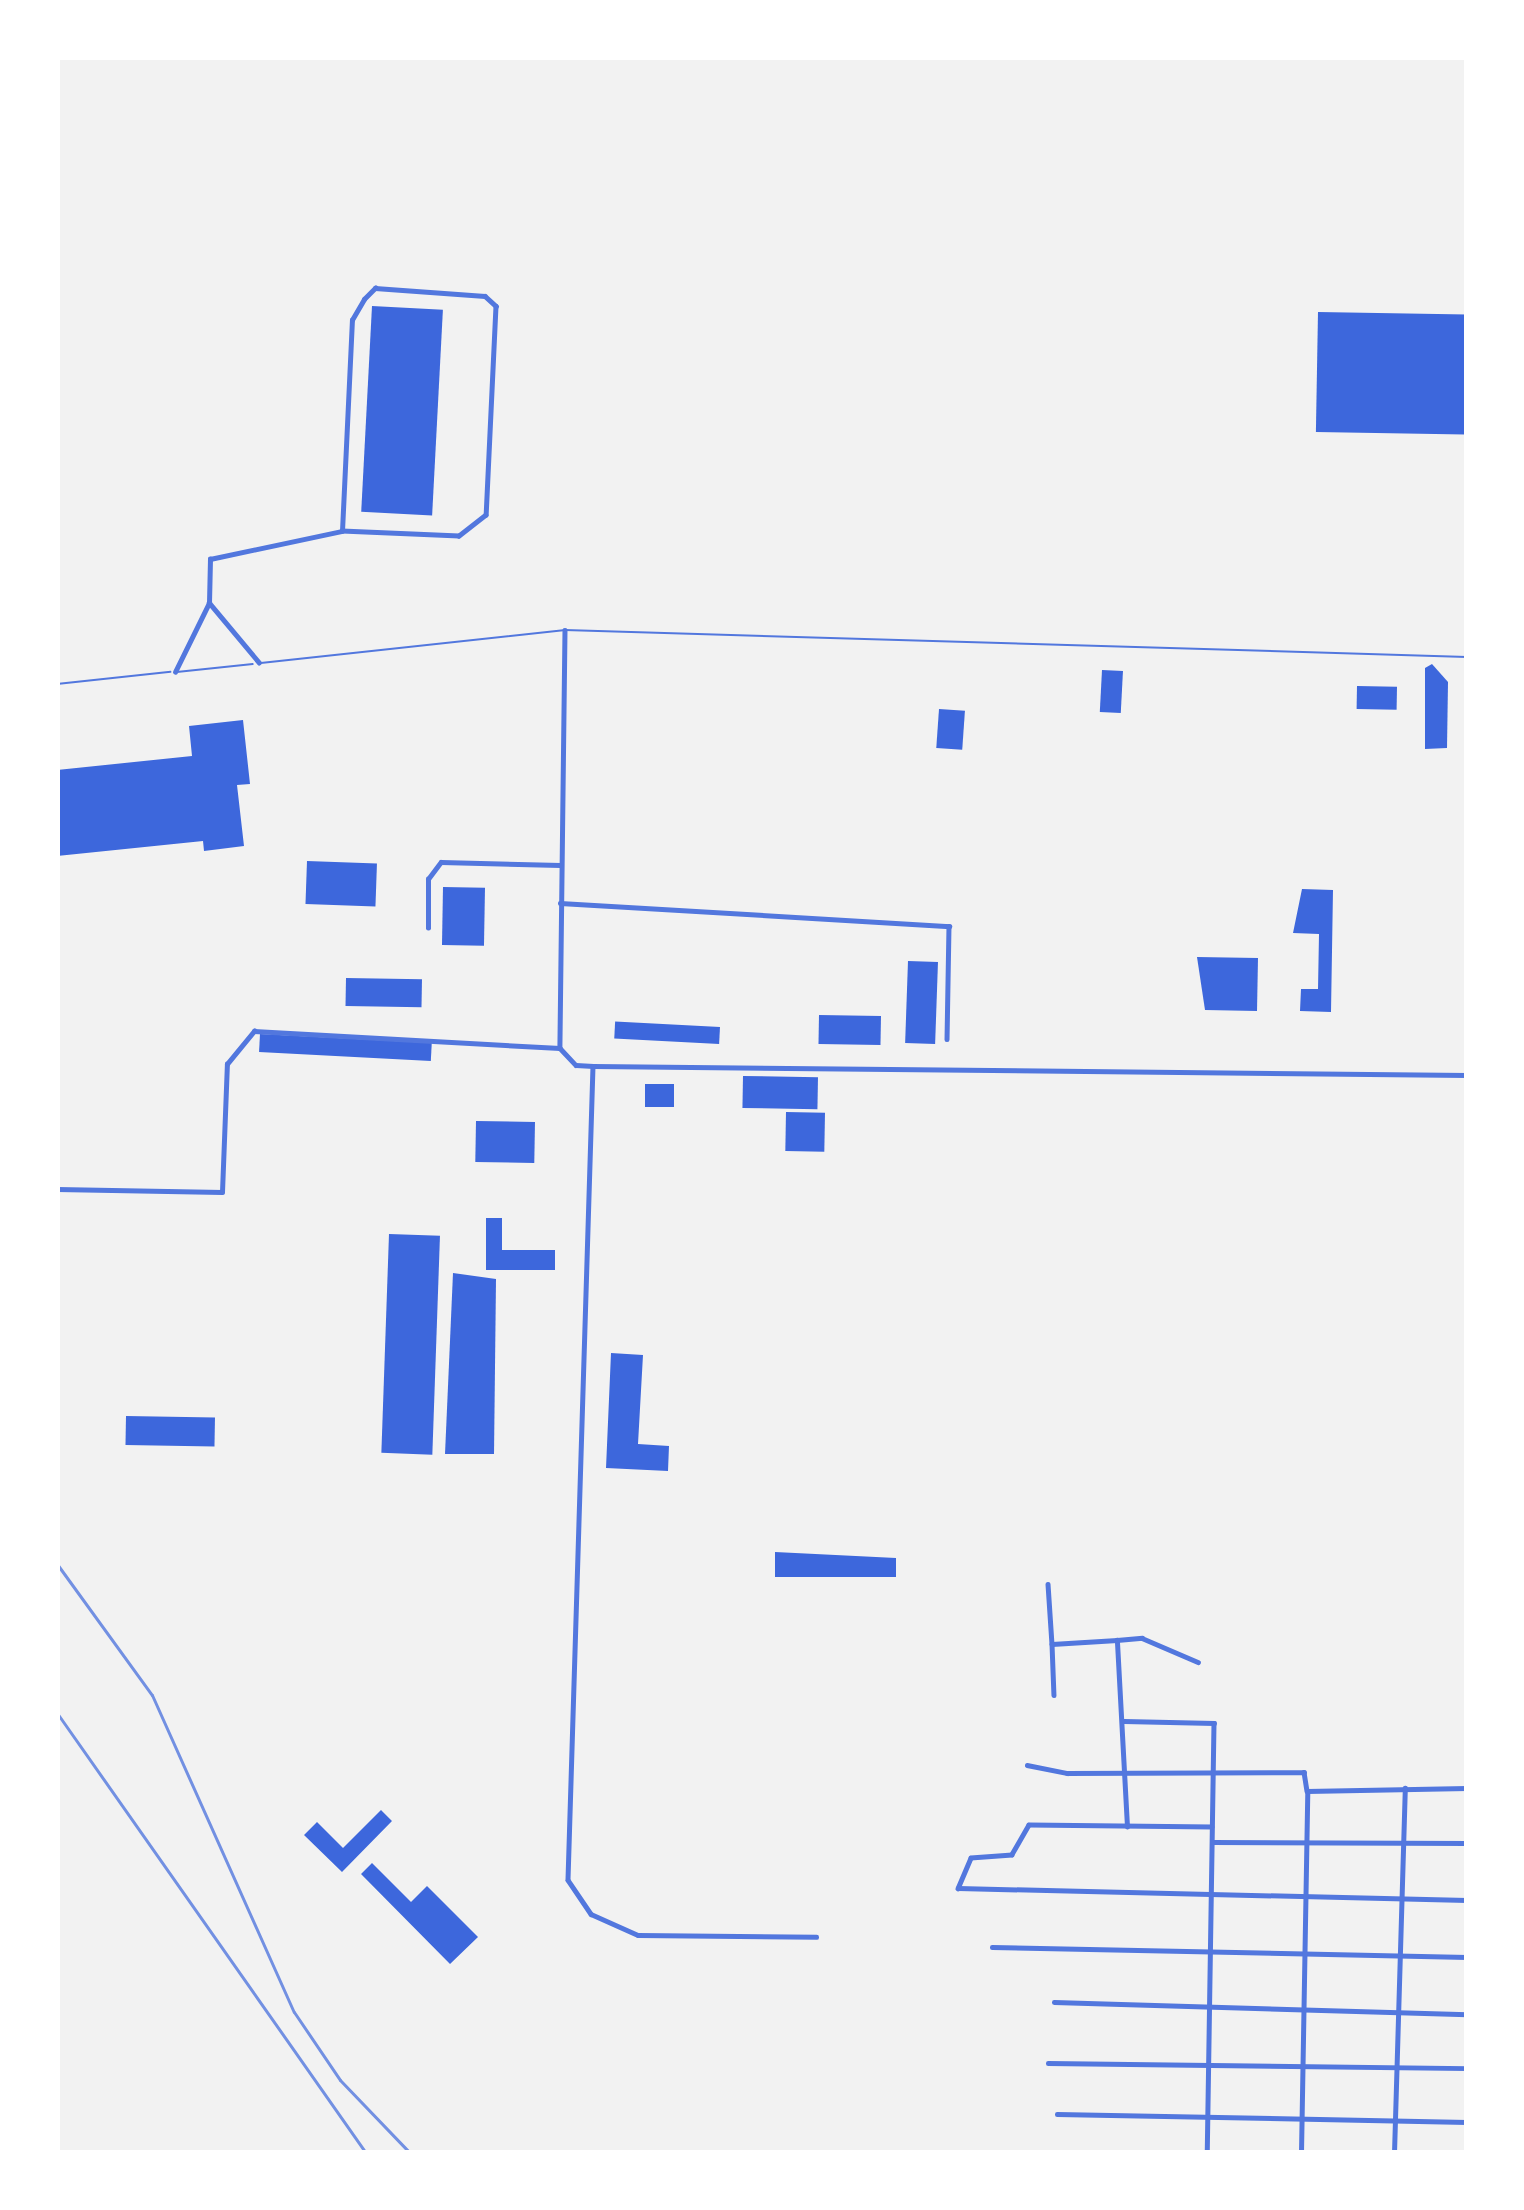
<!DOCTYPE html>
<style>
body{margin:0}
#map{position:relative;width:1524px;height:2210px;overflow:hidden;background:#f2f2f2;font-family:"Source Sans 3",sans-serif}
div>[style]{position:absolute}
.building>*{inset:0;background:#3d67dc;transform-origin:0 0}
.service>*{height:1.5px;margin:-0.75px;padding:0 0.75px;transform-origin:0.75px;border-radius:0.75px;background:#5277de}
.minor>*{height:4.5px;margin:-2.25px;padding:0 2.25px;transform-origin:2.25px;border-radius:2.25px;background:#5277de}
.rail>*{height:3px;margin:-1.5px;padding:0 1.5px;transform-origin:1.5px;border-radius:1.5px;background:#7290e2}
span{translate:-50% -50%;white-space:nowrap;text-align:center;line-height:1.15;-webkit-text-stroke:12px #fff;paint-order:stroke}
.frame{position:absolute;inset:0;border:60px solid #fff;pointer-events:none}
</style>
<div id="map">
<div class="building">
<i style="left:372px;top:306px;width:71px;height:206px;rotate:3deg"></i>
<i style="left:1318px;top:312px;width:149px;height:120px;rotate:1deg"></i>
<i style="clip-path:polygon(1432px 664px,1448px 682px,1447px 748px,1425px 749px,1425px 668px)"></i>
<i style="left:1102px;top:670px;width:21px;height:42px;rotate:3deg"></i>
<i style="left:1357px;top:686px;width:40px;height:23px;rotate:1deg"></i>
<i style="left:939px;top:709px;width:26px;height:39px;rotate:4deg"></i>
<i style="clip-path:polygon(243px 720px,250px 784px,237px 785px,244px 846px,204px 851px,203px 841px,57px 856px,57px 770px,192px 756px,189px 726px)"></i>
<i style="left:307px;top:861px;width:70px;height:43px;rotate:2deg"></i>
<i style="left:443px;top:887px;width:42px;height:58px;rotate:1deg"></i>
<i style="clip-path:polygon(1302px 889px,1333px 890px,1331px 1012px,1300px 1011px,1301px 989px,1318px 989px,1319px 934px,1293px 933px)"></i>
<i style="clip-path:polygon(1197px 957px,1258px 958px,1257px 1011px,1205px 1010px)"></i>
<i style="left:908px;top:961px;width:30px;height:82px;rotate:2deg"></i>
<i style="left:346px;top:978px;width:76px;height:28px;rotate:1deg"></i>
<i style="left:819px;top:1015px;width:62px;height:29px;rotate:1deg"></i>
<i style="left:720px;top:1027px;width:17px;height:105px;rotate:93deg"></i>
<i style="left:260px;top:1034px;width:172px;height:18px;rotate:3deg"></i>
<i style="left:743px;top:1076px;width:75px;height:32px;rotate:1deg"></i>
<i style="left:674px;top:1084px;width:23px;height:29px;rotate:90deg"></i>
<i style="left:786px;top:1112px;width:39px;height:39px;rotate:1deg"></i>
<i style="left:476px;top:1121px;width:59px;height:41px;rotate:1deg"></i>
<i style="clip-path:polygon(486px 1218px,502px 1218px,502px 1250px,555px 1250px,555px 1270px,486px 1270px)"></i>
<i style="left:389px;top:1234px;width:51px;height:219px;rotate:2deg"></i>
<i style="clip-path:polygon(453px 1273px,496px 1279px,494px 1454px,445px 1454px)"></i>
<i style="clip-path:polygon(611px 1353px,643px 1355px,638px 1444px,669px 1446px,668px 1471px,606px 1468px)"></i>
<i style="left:126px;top:1416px;width:89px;height:29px;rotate:1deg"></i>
<i style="clip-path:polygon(775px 1552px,896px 1558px,896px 1577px,775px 1577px)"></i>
<i style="clip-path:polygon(381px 1810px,392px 1821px,342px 1872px,304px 1835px,317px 1822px,343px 1848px)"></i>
<i style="clip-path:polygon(372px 1863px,411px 1902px,427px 1886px,478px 1937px,450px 1964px,361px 1874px)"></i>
</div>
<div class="service">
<i style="left:261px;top:663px;width:306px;rotate:-6.2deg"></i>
<i style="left:565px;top:630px;width:902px;rotate:1.71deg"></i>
<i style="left:177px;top:672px;width:76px;rotate:-6deg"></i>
<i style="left:57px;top:684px;width:114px;rotate:-6.1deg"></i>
</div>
<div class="minor">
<i style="left:565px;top:630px;width:418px;rotate:90.7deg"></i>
<i style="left:560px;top:1048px;width:23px;rotate:47deg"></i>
<i style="left:576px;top:1065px;width:17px;rotate:3deg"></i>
<i style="left:593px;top:1066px;width:814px;rotate:91.76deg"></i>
<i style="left:568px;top:1880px;width:41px;rotate:55.9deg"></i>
<i style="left:591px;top:1914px;width:51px;rotate:24.1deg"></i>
<i style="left:638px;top:1935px;width:178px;rotate:0.6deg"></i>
<i style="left:259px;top:663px;width:78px;rotate:-129.8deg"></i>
<i style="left:209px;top:603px;width:44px;rotate:-88.7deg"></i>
<i style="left:210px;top:559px;width:135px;rotate:-12deg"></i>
<i style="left:342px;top:531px;width:211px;rotate:-87.3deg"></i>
<i style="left:352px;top:320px;width:24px;rotate:-60deg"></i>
<i style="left:364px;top:299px;width:16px;rotate:-45deg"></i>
<i style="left:375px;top:288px;width:110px;rotate:4.2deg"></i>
<i style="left:485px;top:296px;width:15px;rotate:42deg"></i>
<i style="left:496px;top:306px;width:209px;rotate:92.7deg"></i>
<i style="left:486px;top:515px;width:34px;rotate:142deg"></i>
<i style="left:459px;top:536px;width:117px;rotate:-177.6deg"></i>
<i style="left:175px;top:672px;width:77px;rotate:-63.8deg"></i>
<i style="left:560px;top:903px;width:390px;rotate:3.4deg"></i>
<i style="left:949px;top:926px;width:113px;rotate:91deg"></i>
<i style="left:428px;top:928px;width:49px;rotate:-90deg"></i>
<i style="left:428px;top:879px;width:21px;rotate:-53deg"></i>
<i style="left:441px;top:862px;width:119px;rotate:1.4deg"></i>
<i style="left:593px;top:1066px;width:874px;rotate:0.59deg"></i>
<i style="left:57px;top:1189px;width:165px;rotate:1deg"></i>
<i style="left:222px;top:1192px;width:128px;rotate:-87.8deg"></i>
<i style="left:227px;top:1064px;width:43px;rotate:-50.7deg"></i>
<i style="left:254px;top:1031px;width:306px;rotate:3.2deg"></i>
<i style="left:1048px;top:1584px;width:60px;rotate:86.2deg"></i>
<i style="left:1052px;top:1644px;width:65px;rotate:-3.5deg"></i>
<i style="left:1052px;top:1644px;width:51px;rotate:87.8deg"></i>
<i style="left:1124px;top:1721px;width:90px;rotate:1.3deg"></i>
<i style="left:1214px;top:1723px;width:430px;rotate:90.9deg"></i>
<i style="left:1027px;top:1765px;width:41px;rotate:11.3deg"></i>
<i style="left:1067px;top:1773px;width:237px;rotate:-0.2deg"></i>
<i style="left:1304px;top:1772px;width:19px;rotate:81deg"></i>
<i style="left:1307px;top:1791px;width:160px;rotate:-1.1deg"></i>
<i style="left:1127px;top:1827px;width:187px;rotate:-93.1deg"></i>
<i style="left:1117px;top:1640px;width:25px;rotate:-5deg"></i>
<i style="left:1142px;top:1638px;width:61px;rotate:23.2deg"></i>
<i style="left:1212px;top:1827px;width:183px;rotate:-179.4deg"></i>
<i style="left:1029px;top:1825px;width:34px;rotate:120deg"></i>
<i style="left:1012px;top:1855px;width:41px;rotate:175.8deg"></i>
<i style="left:971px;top:1858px;width:33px;rotate:113deg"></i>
<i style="left:958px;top:1888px;width:509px;rotate:1.35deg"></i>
<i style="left:1212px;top:1842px;width:255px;rotate:0.2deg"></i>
<i style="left:992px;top:1947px;width:475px;rotate:1.2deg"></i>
<i style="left:1054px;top:2002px;width:413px;rotate:1.7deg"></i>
<i style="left:1048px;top:2063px;width:419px;rotate:0.7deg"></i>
<i style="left:1057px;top:2114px;width:410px;rotate:1.1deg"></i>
<i style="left:1301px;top:2153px;width:360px;rotate:-89deg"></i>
<i style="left:1394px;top:2153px;width:365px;rotate:-88.3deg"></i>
</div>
<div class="rail">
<i style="left:57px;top:1564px;width:162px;rotate:54.1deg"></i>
<i style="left:152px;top:1695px;width:347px;rotate:65.9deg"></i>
<i style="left:294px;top:2012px;width:82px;rotate:55.9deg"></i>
<i style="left:340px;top:2080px;width:101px;rotate:46.2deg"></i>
<i style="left:57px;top:1713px;width:538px;rotate:54.92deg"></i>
</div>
<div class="frame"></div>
</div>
